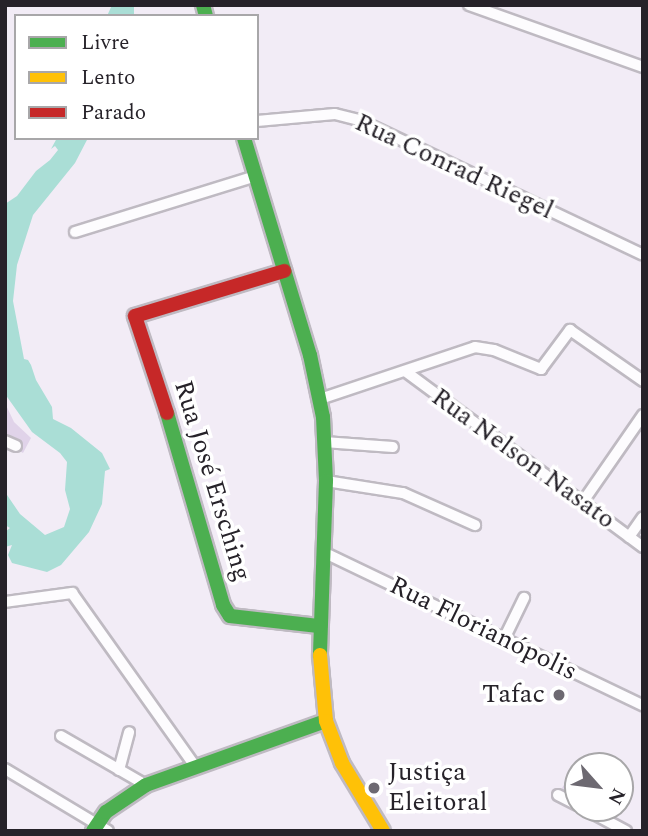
<!DOCTYPE html>
<meta charset="utf-8">
<style>
body{margin:0}
#map{position:relative;width:648px;height:836px;overflow:hidden;background:#f2ecf6;font-family:Spectral,serif}
div>[style]{position:absolute}
.green>*{inset:0;background:#e0d3e9}
.water>*{inset:0;background:#aaded6}
.roads{filter:drop-shadow(2px 0 #bfbac2) drop-shadow(-2px 0 #bfbac2) drop-shadow(0 2px #bfbac2) drop-shadow(0 -2px #bfbac2)}
.street>*{height:10px;margin:-5px;padding:0 5px;transform-origin:5px;border-radius:5px;background:#fdfcfe}
.fast>*{height:14px;margin:-7px;padding:0 7px;transform-origin:7px;border-radius:7px;background:#4caf50}
.slow>*{height:14px;margin:-7px;padding:0 7px;transform-origin:7px;border-radius:7px;background:#ffc107}
.jam>*{height:14px;margin:-7px;padding:0 7px;transform-origin:7px;border-radius:7px;background:#c62828}
.dots>*{width:19px;height:19px;translate:-50% -50%;box-sizing:border-box;border:4px solid #fff;border-radius:50%}
span{translate:-50% -50%;white-space:nowrap;text-align:center;line-height:1.15;-webkit-text-stroke:7px #fff;paint-order:stroke}
.street-label{font-size:26px;color:#262229}
.poi-label{font-size:26px;color:#262229}
.right{translate:-100% -50%;text-align:right}
.left{translate:0 -50%;text-align:left}
.frame{position:absolute;inset:0;border:7px solid #262229;pointer-events:none}
.legend{position:absolute;left:14px;top:14px;width:245px;height:126px;box-sizing:border-box;background:#fff;border:2px solid #a8a7a9;margin:0;padding:9px 12px;list-style:none;font-size:21px;color:#262229}
.legend li{display:flex;align-items:center;gap:14px;height:35px}
.legend b{width:35px;border:2px solid #a8a7a9}
.north{position:absolute;left:564px;top:752px;width:70px;height:70px;box-sizing:border-box;background:#fff;border:2px solid #a8a7a9;border-radius:50%;rotate:118deg;font-size:19px;font-weight:700;line-height:28px;text-align:center;color:#262229}
.north::after{content:'';display:block;margin:auto;width:24px;height:32px;background:#6d6971;clip-path:polygon(50% 0,100% 100%,50% 72%,0 100%)}
</style>
<div id="map">
<div class="green">
<i style="clip-path:polygon(5px 403px,14px 422px,31px 438px,23px 453px,5px 443px)"></i>
<i style="clip-path:polygon(581px 760px,592px 766px,578px 766px,578px 797px,562px 788px)"></i>
</div>
<div class="water">
<i style="clip-path:polygon(112px 5px,134px 5px,134px 16px,107px 16px)"></i>
<i style="clip-path:polygon(57px 138px,88px 138px,75px 163px,33px 215px,17px 265px,13px 301px,24px 359px,28px 360px,31px 365px,36px 380px,52px 407px,53px 419px,71px 428px,102px 453px,110px 469px,105px 471px,102px 504px,89px 532px,61px 565px,47px 572px,12px 563px,8px 555px,12px 545px,5px 547px,5px 532px,10px 528px,5px 525px,5px 492px,20px 514px,45px 535px,64px 527px,70px 509px,65px 490px,67px 462px,60px 453px,32px 432px,5px 394px,5px 204px,17px 196px,36px 171px,50px 160px,58px 150px,55px 146px,51px 149px)"></i>
</div>
<div class="roads">
<div class="street">
<i style="left:469px;top:5px;width:185px;rotate:19.6deg"></i>
<i style="left:257px;top:121px;width:78px;rotate:-5.1deg"></i>
<i style="left:335px;top:114px;width:25px;rotate:14deg"></i>
<i style="left:359px;top:120px;width:314px;rotate:25.4deg"></i>
<i style="left:75px;top:232px;width:189px;rotate:-17.2deg"></i>
<i style="left:405px;top:371px;width:296px;rotate:36.5deg"></i>
<i style="left:320px;top:399px;width:163px;rotate:-18.5deg"></i>
<i style="left:475px;top:347px;width:19px;rotate:9deg"></i>
<i style="left:494px;top:350px;width:51px;rotate:22deg"></i>
<i style="left:541px;top:369px;width:49px;rotate:-53.4deg"></i>
<i style="left:570px;top:330px;width:89px;rotate:34.9deg"></i>
<i style="left:5px;top:441px;width:12px;rotate:24deg"></i>
<i style="left:324px;top:442px;width:69px;rotate:4.1deg"></i>
<i style="left:326px;top:481px;width:78px;rotate:8.9deg"></i>
<i style="left:403px;top:493px;width:79px;rotate:24deg"></i>
<i style="left:582px;top:503px;width:107px;rotate:-55.3deg"></i>
<i style="left:629px;top:537px;width:24px;rotate:-55deg"></i>
<i style="left:323px;top:552px;width:355px;rotate:25.6deg"></i>
<i style="left:5px;top:602px;width:68px;rotate:-7.7deg"></i>
<i style="left:72px;top:593px;width:212px;rotate:54.6deg"></i>
<i style="left:504px;top:639px;width:46px;rotate:-64deg"></i>
<i style="left:61px;top:736px;width:98px;rotate:30deg"></i>
<i style="left:5px;top:769px;width:120px;rotate:31deg"></i>
<i style="left:119px;top:770px;width:39px;rotate:-75deg"></i>
<i style="left:558px;top:795px;width:22px;rotate:27deg"></i>
<i style="left:583px;top:808px;width:49px;rotate:28.1deg"></i>
</div>
<div class="fast">
<i style="left:203px;top:5px;width:11px;rotate:75deg"></i>
<i style="left:244px;top:138px;width:227px;rotate:73.1deg"></i>
<i style="left:310px;top:355px;width:63px;rotate:78.2deg"></i>
<i style="left:323px;top:417px;width:64px;rotate:87.3deg"></i>
<i style="left:326px;top:481px;width:174px;rotate:92deg"></i>
<i style="left:167px;top:413px;width:200px;rotate:73.7deg"></i>
<i style="left:223px;top:605px;width:13px;rotate:58deg"></i>
<i style="left:230px;top:616px;width:89px;rotate:6.5deg"></i>
<i style="left:93px;top:831px;width:23px;rotate:-56deg"></i>
<i style="left:106px;top:812px;width:48px;rotate:-34deg"></i>
<i style="left:146px;top:785px;width:191px;rotate:-19.6deg"></i>
</div>
<div class="slow">
<i style="left:320px;top:655px;width:66px;rotate:84.8deg"></i>
<i style="left:326px;top:721px;width:45px;rotate:69.1deg"></i>
<i style="left:342px;top:763px;width:79px;rotate:58.9deg"></i>
</div>
<div class="jam">
<i style="left:167px;top:413px;width:102px;rotate:-108.3deg"></i>
<i style="left:135px;top:316px;width:156px;rotate:-16.8deg"></i>
</div>
</div>
<div class="dots">
<i style="left:559px;top:695px;background:#6d6971"></i>
<i style="left:374px;top:788px;background:#6d6971"></i>
</div>
<div class="street-label">
<span style="left:454px;top:167px;rotate:25deg">Rua Conrad Riegel</span>
<span style="left:523px;top:459px;rotate:36deg">Rua Nelson Nasato</span>
<span style="left:212px;top:481px;rotate:73deg">Rua José Ersching</span>
<span style="left:483px;top:629px;rotate:26deg">Rua Florianópolis</span>
</div>
<div class="poi-label">
<span class="right" style="left:545px;top:695px">Tafac</span>
<span class="left" style="left:388px;top:788px">Justiça<br>Eleitoral</span>
</div>
<div class="frame"></div>
<ul class="legend">
<li><b style="height:9px;background:#4caf50"></b>Livre</li>
<li><b style="height:9px;background:#ffc107"></b>Lento</li>
<li><b style="height:9px;background:#c62828"></b>Parado</li>
</ul>
<div class="north">N</div>
</div>
